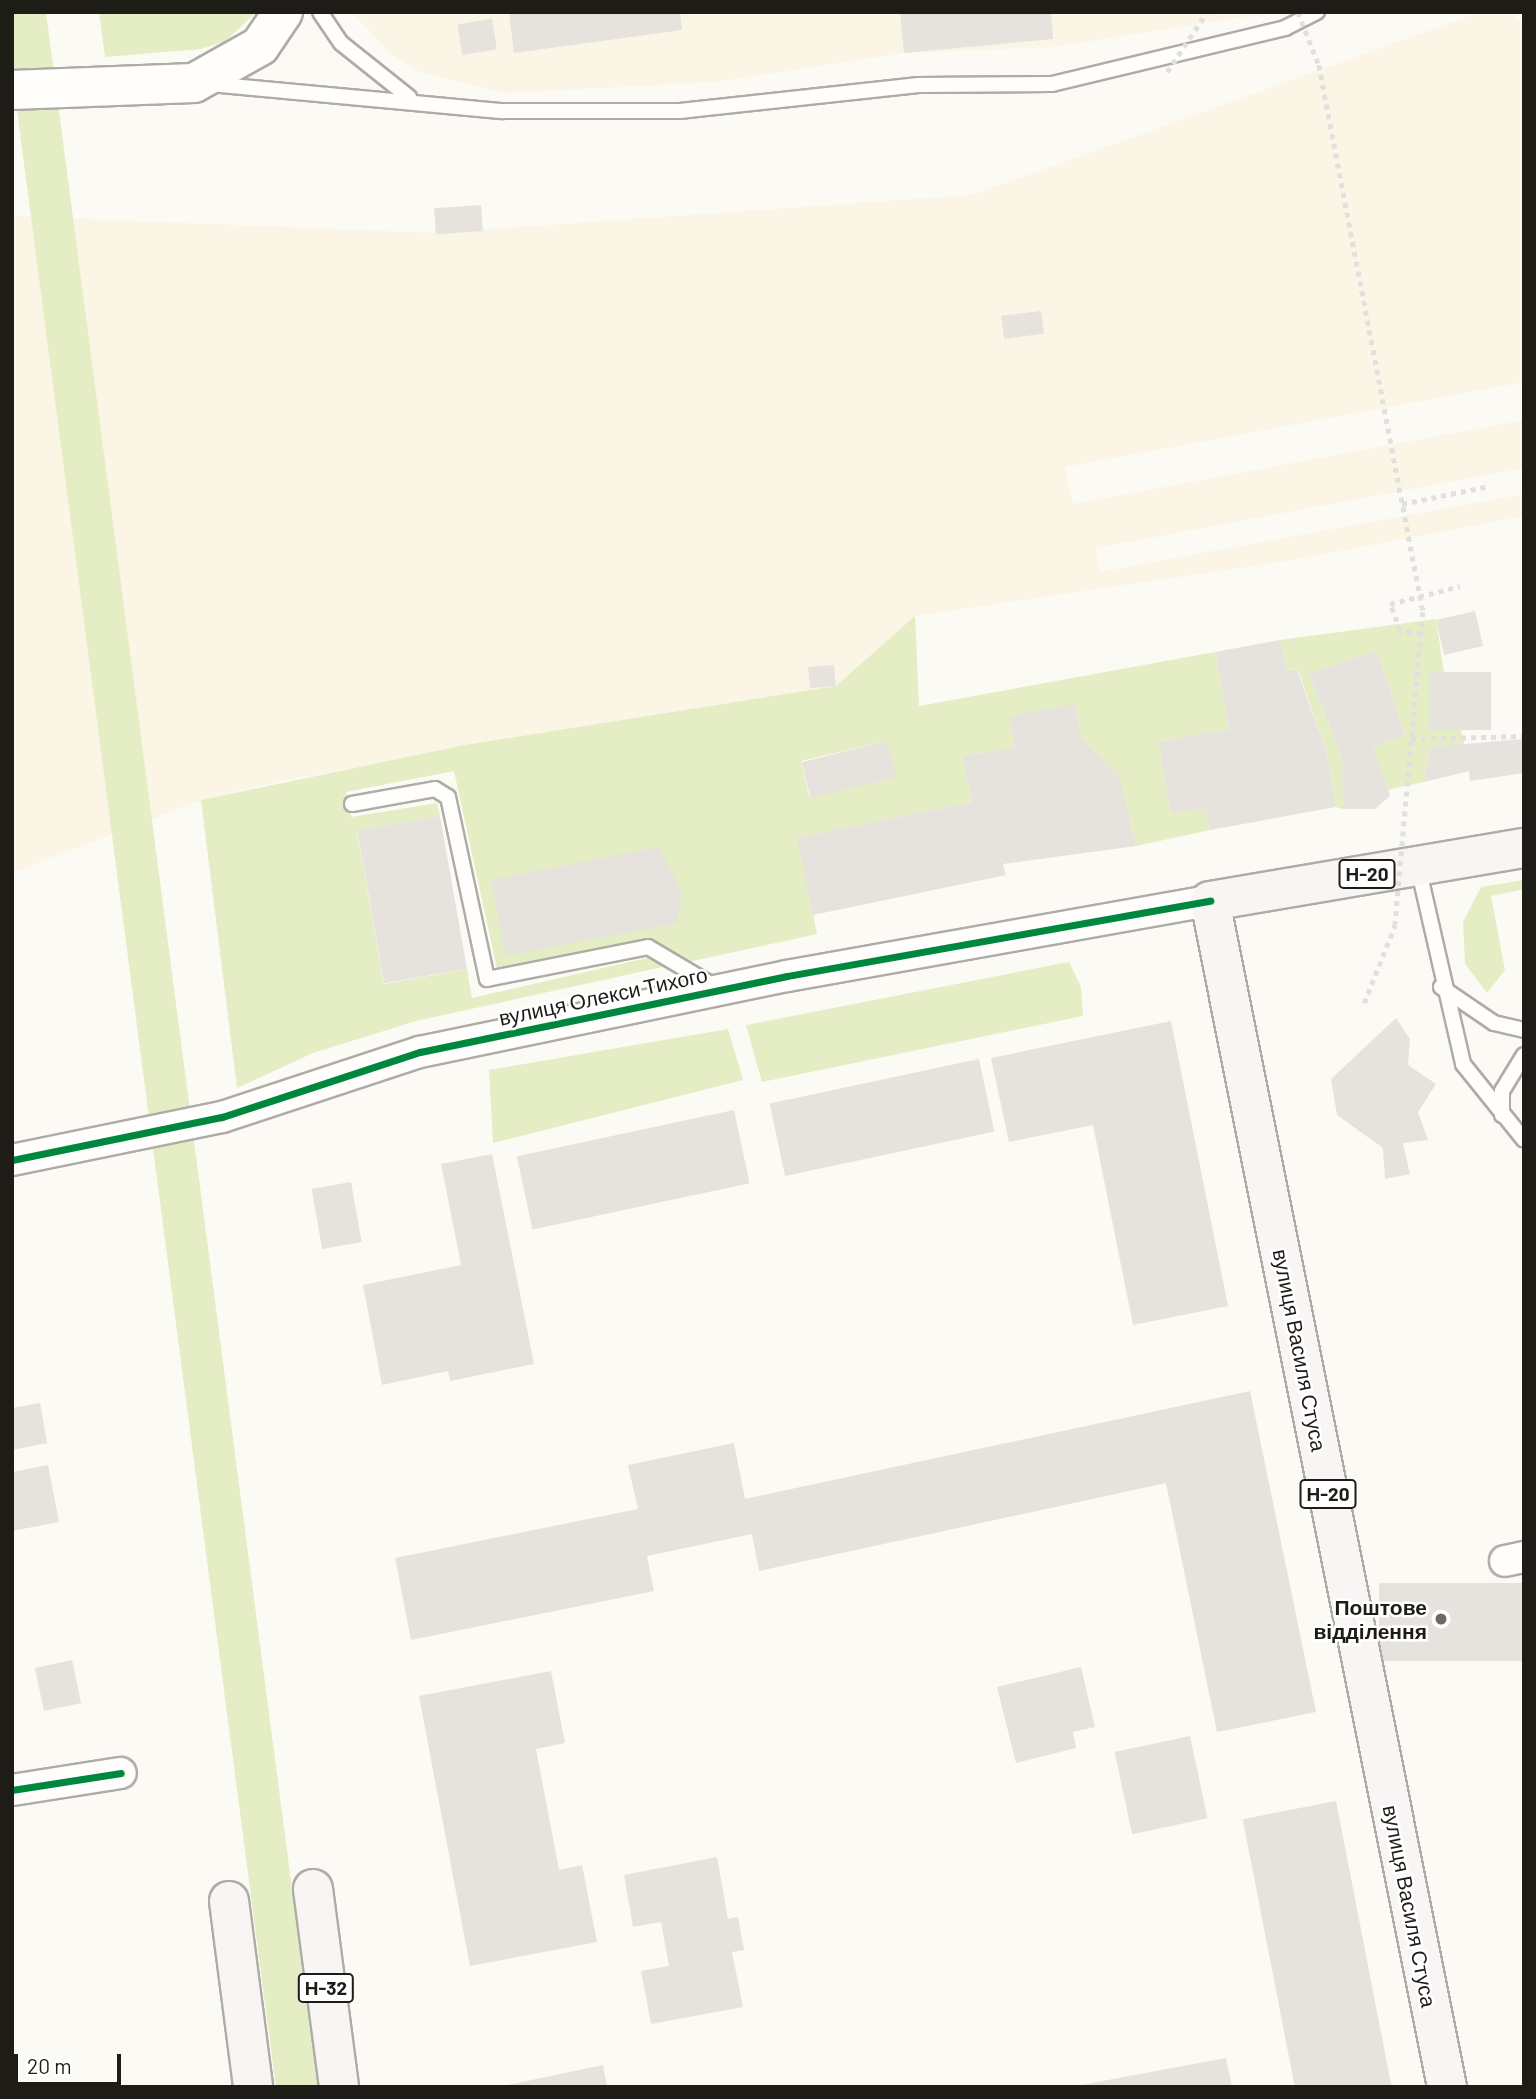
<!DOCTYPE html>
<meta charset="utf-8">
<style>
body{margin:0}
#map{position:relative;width:1536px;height:2099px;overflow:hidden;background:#fcfaf4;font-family:Barlow,sans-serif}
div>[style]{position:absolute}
.built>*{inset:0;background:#fbf5e5}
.green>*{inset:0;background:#e5edc4}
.building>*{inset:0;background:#e6e2dd;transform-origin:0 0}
.path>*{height:4.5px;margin-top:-2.25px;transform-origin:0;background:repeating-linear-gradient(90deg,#e1e0df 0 5px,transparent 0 10px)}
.roads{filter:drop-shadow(2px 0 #aeaca7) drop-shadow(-2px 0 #aeaca7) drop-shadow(0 2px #aeaca7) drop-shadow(0 -2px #aeaca7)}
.service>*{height:14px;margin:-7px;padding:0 7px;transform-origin:7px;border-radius:7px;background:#fffefd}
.minor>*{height:30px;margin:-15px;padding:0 15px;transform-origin:15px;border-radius:15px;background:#fffefd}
.secondary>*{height:38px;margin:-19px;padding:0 19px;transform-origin:19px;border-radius:19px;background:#fffefd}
.primary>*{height:38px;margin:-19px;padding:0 19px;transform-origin:19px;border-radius:19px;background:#f9f5f5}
.path-bridge>*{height:4.5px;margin-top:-2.25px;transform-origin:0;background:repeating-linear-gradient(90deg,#e1e0df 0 5px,transparent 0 10px)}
.cycleway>*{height:7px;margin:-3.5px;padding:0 3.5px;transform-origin:3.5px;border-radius:3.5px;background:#00873e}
.dots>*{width:19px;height:19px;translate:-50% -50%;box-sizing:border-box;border:4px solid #fff;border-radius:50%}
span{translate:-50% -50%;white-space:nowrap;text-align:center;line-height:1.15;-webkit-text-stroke:5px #fff;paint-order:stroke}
.shield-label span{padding:2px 5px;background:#fff;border:2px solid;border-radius:5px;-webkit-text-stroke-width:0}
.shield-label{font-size:19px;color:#1e1c16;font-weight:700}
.street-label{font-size:21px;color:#1e1c16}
.poi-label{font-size:21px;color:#1e1c16;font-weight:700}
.right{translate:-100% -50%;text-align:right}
.frame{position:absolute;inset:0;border:14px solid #1e1c16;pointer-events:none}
.scale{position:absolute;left:14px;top:2054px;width:107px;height:32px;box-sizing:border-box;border:4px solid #1e1c16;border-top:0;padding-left:9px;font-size:21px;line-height:24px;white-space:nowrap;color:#1e1c16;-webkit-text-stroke:5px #fff;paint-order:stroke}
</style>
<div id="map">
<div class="built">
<i style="clip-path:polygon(352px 12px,1275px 12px,1053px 47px,904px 53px,716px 82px,506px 93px,421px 73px,391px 54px)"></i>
<i style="clip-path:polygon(1481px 12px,1513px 12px,1524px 27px,1524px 382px,1065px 467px,1073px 504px,1524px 420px,1524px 468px,1096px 548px,1099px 572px,1524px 494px,1524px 516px,1288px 561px,915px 616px,836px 686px,290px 779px,201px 800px,12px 873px,12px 216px,434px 233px,972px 195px)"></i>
</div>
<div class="green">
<i style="clip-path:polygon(12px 12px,46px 12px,318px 2087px,276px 2087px,12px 72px)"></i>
<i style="clip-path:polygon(99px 12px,256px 12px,226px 41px,201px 49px,105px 57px)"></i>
<i style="clip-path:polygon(evenodd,915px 616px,919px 706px,1215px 652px,1229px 729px,1158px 742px,1171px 814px,1206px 808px,1210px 830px,1136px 846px,1120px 778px,1081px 738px,1075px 705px,1009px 717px,1015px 748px,962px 756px,972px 802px,798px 838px,817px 934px,688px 962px,650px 938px,497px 969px,454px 771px,346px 792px,351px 817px,437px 803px,440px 816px,357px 831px,384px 984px,467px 969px,472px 998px,651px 957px,667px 966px,416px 1021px,313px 1053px,237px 1088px,201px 800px,465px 745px,836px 686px,915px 616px,887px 741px,895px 777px,809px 796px,801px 761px,887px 741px)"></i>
<i style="clip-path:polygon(1436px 619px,1444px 672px,1429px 672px,1429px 730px,1461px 730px,1465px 748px,1430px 747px,1424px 782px,1387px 790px,1373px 747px,1405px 735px,1377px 651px,1309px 674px,1342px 757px,1343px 809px,1336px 807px,1327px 753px,1298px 670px,1286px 669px,1280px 640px)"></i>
<i style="clip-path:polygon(1524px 880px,1524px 889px,1491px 896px,1505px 970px,1487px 993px,1465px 964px,1463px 922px,1481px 887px)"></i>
<i style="clip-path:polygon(1069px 962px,1081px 987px,1083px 1016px,762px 1082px,746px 1025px)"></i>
<i style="clip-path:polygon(728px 1029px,743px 1080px,493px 1143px,489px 1070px)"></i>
</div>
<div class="building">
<i style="clip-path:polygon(509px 12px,680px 12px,682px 30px,514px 53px)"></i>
<i style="clip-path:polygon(900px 12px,1051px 12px,1053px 39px,904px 53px)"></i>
<i style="left:492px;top:19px;width:31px;height:35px;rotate:81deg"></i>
<i style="left:481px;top:205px;width:26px;height:47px;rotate:86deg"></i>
<i style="left:1041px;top:311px;width:23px;height:40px;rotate:83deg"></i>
<i style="left:1475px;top:611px;width:36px;height:40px;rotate:77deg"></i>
<i style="clip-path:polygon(1280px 640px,1286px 669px,1297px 670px,1327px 753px,1336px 807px,1210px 830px,1206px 808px,1171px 814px,1158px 742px,1229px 729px,1215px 652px)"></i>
<i style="clip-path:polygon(1377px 651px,1405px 735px,1373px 747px,1390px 796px,1375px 809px,1343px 809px,1342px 757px,1309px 674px)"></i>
<i style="left:834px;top:665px;width:21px;height:26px;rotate:85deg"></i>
<i style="left:1429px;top:672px;width:62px;height:58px"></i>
<i style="clip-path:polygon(1075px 704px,1081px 738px,1120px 778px,1136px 846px,1003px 864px,1006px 875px,813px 915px,797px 838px,972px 802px,962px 756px,1015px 748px,1009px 717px)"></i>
<i style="clip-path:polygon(1524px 739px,1524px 773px,1470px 781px,1469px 771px,1424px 782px,1430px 747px)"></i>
<i style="left:887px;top:741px;width:37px;height:88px;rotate:76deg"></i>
<i style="left:440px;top:816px;width:155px;height:84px;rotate:80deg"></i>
<i style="clip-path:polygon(659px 847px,682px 893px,677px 923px,506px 956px,491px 880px)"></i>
<i style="clip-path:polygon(1396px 1018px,1410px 1039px,1408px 1065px,1436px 1084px,1418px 1112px,1428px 1140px,1403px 1143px,1410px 1174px,1385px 1179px,1383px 1148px,1337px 1115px,1331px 1079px)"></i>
<i style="clip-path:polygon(1171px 1021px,1228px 1306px,1133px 1325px,1093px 1125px,1009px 1142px,991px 1058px)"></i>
<i style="left:979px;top:1059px;width:74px;height:214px;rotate:78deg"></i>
<i style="left:734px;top:1110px;width:75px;height:222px;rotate:78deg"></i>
<i style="clip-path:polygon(492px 1154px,534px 1364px,450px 1381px,448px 1371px,382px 1385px,363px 1285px,461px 1265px,441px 1164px)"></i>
<i style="left:351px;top:1182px;width:61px;height:40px;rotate:80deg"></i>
<i style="clip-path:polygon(1250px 1391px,1316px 1712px,1217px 1732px,1166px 1483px,759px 1571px,752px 1534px,647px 1556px,654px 1591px,411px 1640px,395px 1558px,638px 1509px,628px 1465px,734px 1443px,745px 1499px)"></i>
<i style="clip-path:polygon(40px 1403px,47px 1443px,12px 1450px,12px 1408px)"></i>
<i style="clip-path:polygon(48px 1465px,59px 1522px,12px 1531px,12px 1472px)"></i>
<i style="left:1524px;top:1583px;width:78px;height:145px;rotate:90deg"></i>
<i style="left:72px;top:1660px;width:44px;height:38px;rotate:78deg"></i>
<i style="clip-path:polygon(1081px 1667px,1095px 1727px,1073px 1732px,1076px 1748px,1016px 1763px,997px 1687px)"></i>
<i style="clip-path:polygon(551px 1671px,565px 1743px,536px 1749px,559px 1870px,582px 1865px,597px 1942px,470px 1966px,419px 1696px)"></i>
<i style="left:1190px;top:1736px;width:84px;height:77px;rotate:78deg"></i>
<i style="left:1336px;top:1801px;width:291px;height:95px;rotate:79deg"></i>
<i style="clip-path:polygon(717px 1857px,728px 1919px,738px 1917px,744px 1950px,732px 1952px,743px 2007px,651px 2024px,641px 1971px,669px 1966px,661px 1922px,633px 1927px,624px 1875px)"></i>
<i style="clip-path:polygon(1226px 2058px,1232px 2087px,1082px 2087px,1081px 2085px)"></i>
<i style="clip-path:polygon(603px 2065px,607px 2087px,503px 2087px,503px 2086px)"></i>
</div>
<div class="path">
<i style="left:1402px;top:504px;width:90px;rotate:-11.6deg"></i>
<i style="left:1421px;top:634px;width:21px;rotate:-172deg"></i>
<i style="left:1400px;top:631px;width:29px;rotate:-110deg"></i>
<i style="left:1390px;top:604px;width:72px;rotate:-14.4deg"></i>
<i style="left:1411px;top:739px;width:113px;rotate:-1.5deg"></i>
<i style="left:1364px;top:1003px;width:84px;rotate:-68.3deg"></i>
</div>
<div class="roads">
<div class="service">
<i style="left:320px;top:12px;width:37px;rotate:56deg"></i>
<i style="left:341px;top:43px;width:87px;rotate:38.5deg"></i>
<i style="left:210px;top:84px;width:294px;rotate:5.3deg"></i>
<i style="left:503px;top:111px;width:177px"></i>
<i style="left:680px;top:111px;width:240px;rotate:-6.2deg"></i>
<i style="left:919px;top:85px;width:133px;rotate:-0.4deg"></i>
<i style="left:1052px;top:84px;width:240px;rotate:-13.5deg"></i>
<i style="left:1285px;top:28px;width:36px;rotate:-27deg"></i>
<i style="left:352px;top:804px;width:84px;rotate:-10.2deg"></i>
<i style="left:435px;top:789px;width:15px;rotate:32deg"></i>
<i style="left:448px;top:797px;width:186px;rotate:77.9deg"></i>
<i style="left:487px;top:979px;width:164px;rotate:-11.2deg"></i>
<i style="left:648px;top:947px;width:82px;rotate:30.6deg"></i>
<i style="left:1418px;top:867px;width:202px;rotate:77.1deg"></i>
<i style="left:1463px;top:1064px;width:97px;rotate:51.2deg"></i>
<i style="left:1441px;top:987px;width:64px;rotate:34.2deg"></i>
<i style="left:1494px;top:1023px;width:31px;rotate:13deg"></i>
<i style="left:1502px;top:1115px;width:24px;rotate:-90deg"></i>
<i style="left:1502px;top:1091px;width:42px;rotate:-58.6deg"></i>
</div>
<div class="minor">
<i style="left:12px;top:1160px;width:214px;rotate:-11.6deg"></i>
<i style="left:222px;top:1117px;width:208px;rotate:-18.2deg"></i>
<i style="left:420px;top:1052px;width:375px;rotate:-11.7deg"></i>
<i style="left:787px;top:976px;width:430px;rotate:-10.1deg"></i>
<i style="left:1505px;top:1561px;width:19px;rotate:-12deg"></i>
<i style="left:12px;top:1790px;width:110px;rotate:-8.9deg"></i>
</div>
<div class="secondary">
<i style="left:12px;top:90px;width:182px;rotate:-2.2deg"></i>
<i style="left:194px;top:83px;width:76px;rotate:-29.3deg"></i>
<i style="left:260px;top:46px;width:41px;rotate:-55.9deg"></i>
</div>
<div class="primary">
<i style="left:313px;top:1889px;width:200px;rotate:82.5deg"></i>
<i style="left:229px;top:1901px;width:188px;rotate:82.6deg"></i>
<i style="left:1447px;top:2087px;width:1209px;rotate:-101.3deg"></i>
<i style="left:1210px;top:901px;width:318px;rotate:-9.6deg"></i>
</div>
</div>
<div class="path-bridge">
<i style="left:1298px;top:12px;width:57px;rotate:68.4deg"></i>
<i style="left:1319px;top:65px;width:557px;rotate:79.23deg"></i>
<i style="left:1423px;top:612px;width:314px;rotate:95.1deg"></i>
<i style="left:1167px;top:72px;width:72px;rotate:-56.3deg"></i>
</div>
<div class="cycleway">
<i style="left:12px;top:1160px;width:214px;rotate:-11.6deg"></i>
<i style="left:222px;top:1117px;width:208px;rotate:-18.2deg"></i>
<i style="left:420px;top:1052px;width:375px;rotate:-11.7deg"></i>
<i style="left:787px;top:976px;width:430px;rotate:-10.1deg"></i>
<i style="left:12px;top:1790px;width:110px;rotate:-8.9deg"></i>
</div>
<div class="dots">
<i style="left:1441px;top:1619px;background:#6c6a64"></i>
</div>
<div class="shield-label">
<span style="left:1367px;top:874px">Н-20</span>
<span style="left:1328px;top:1494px">Н-20</span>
<span style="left:326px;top:1988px">Н-32</span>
</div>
<div class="street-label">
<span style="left:603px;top:996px;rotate:-12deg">вулиця Олекси Тихого</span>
<span style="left:1300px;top:1350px;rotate:79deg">вулиця Василя Стуса</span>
<span style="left:1410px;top:1906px;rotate:79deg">вулиця Василя Стуса</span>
</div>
<div class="poi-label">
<span class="right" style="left:1427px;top:1619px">Поштове<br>відділення</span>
</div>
<div class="frame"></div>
<div class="scale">20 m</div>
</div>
